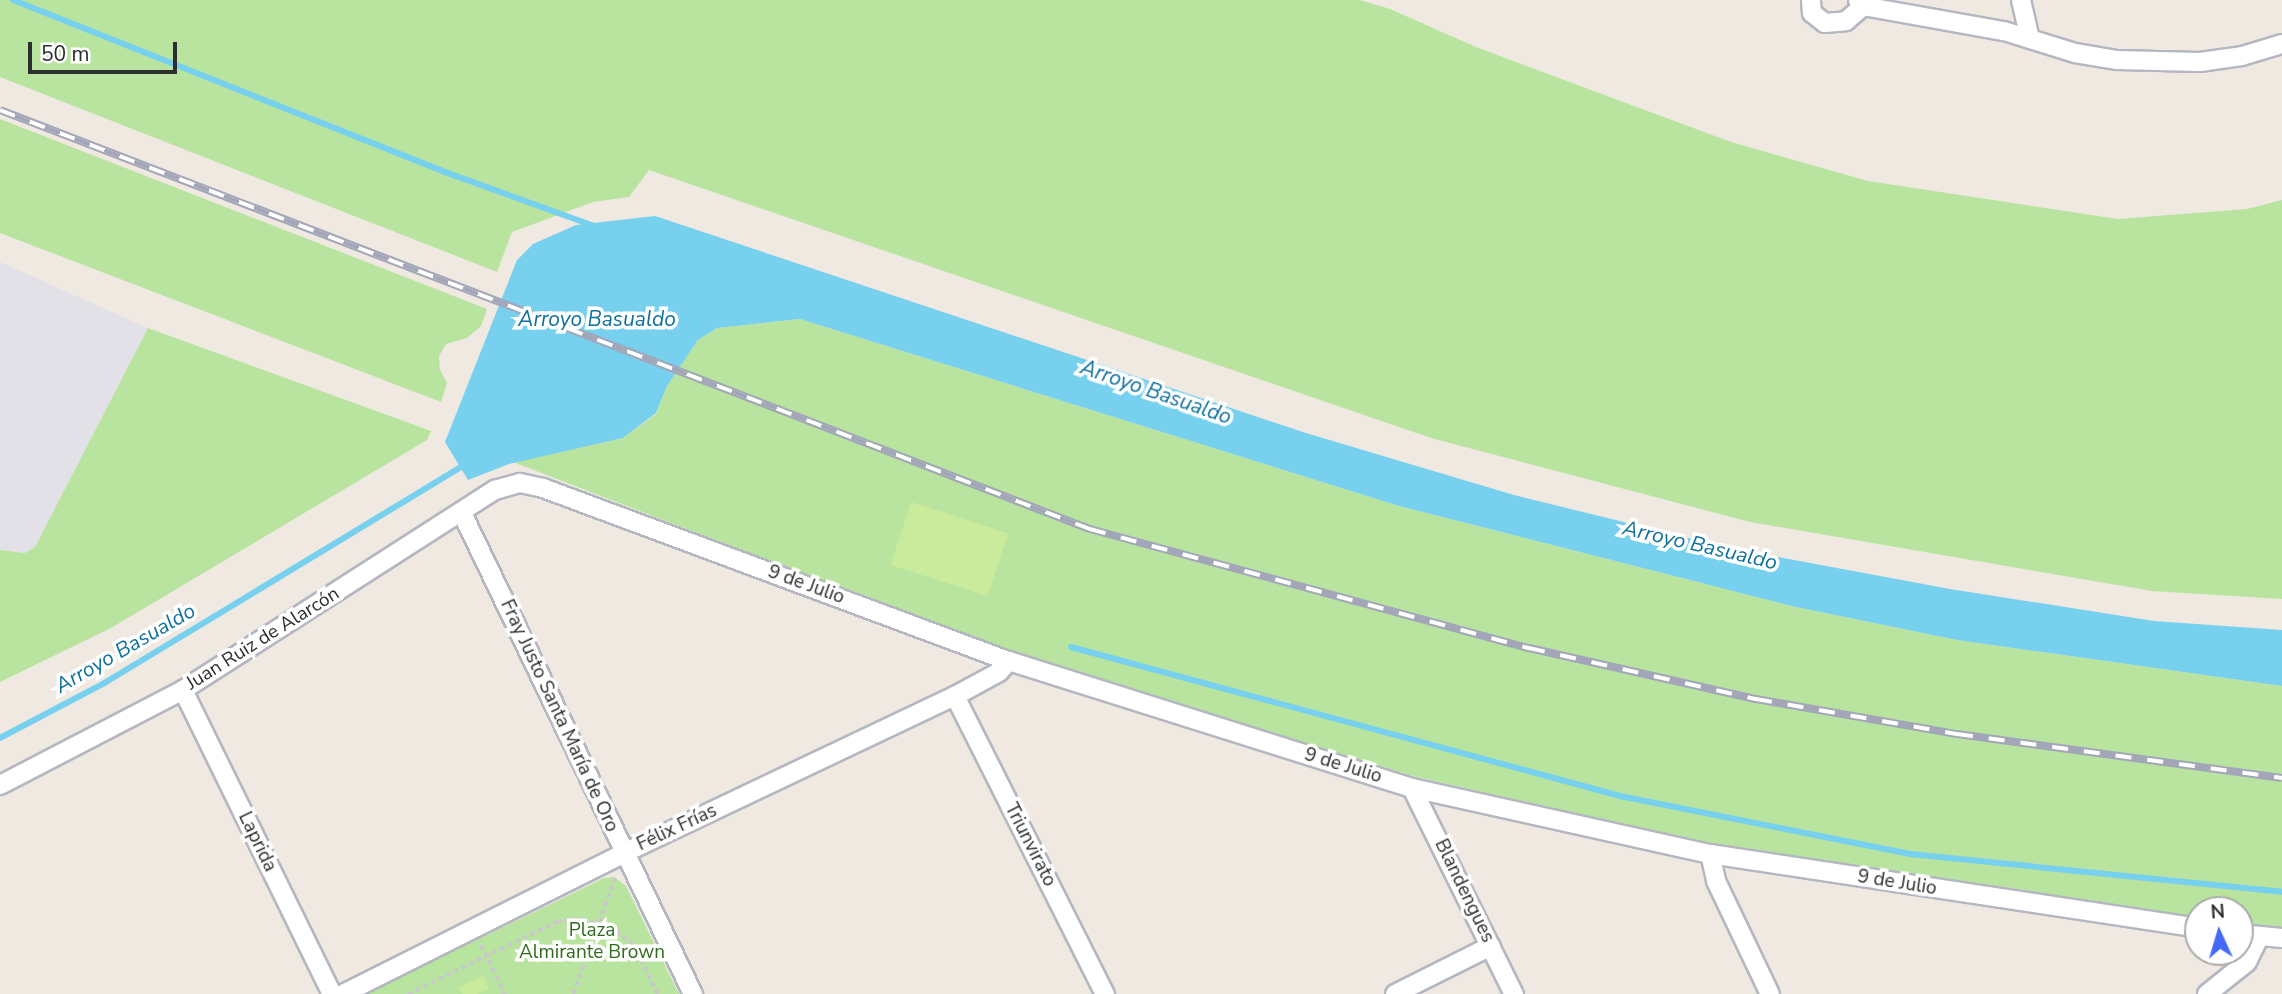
<!DOCTYPE html>
<meta charset="utf-8">
<style>
body{margin:0}
#map{position:relative;width:2282px;height:994px;overflow:hidden;background:#efe9e1;font-family:"Nunito Sans",sans-serif}
div>[style]{position:absolute}
.industrial>*{inset:0;background:#e3e1e8}
.green>*{inset:0;background:#b8e49f}
.pitch>*{inset:0;background:#caeb9b;transform-origin:0 0}
.water>*{inset:0;background:#77d0ee}
.stream>*{height:6px;margin:-3px;padding:0 3px;transform-origin:3px;border-radius:3px;background:#77d0ee}
.path>*{height:3.5px;margin-top:-1.75px;transform-origin:0;background:repeating-linear-gradient(90deg,#c9c9c9 0 5px,transparent 0 8.5px)}
.roads{filter:drop-shadow(2px 0 #b4b7c1) drop-shadow(-2px 0 #b4b7c1) drop-shadow(0 2px #b4b7c1) drop-shadow(0 -2px #b4b7c1)}
.street>*{height:18px;margin:-9px;padding:0 9px;transform-origin:9px;border-radius:9px;background:#fff}
.rail>*{height:8px;margin-top:-4px;transform-origin:0;background:repeating-linear-gradient(90deg,#fff 0 16px,#a3a6b8 0 32px);box-sizing:border-box;border-block:2px solid #a3a6b8}
span{translate:-50% -50%;white-space:nowrap;text-align:center;line-height:1.15;-webkit-text-stroke:7px #fff;paint-order:stroke}
.street-label{font-size:19px;color:#2e2e2e}
.park-label{font-size:19px;color:#2e6c1c}
.water-label{font-size:21px;color:#0f71a0;font-style:italic}
.north{position:absolute;left:2184px;top:896px;width:70px;height:70px;box-sizing:border-box;background:#fff;border:2px solid #ababab;border-radius:50%;rotate:356deg;font-size:19px;font-weight:700;line-height:28px;text-align:center;color:#2e2e2e}
.north::after{content:'';display:block;margin:auto;width:24px;height:32px;background:#4569f8;clip-path:polygon(50% 0,100% 100%,50% 72%,0 100%)}
.scale{position:absolute;left:28px;top:42px;width:149px;height:32px;box-sizing:border-box;border:4px solid #2e2e2e;border-top:0;padding-left:9px;font-size:21px;line-height:24px;white-space:nowrap;color:#2e2e2e;-webkit-text-stroke:5px #fff;paint-order:stroke}
</style>
<div id="map">
<div class="industrial">
<i style="clip-path:polygon(0 262px,148px 328px,35px 547px,25px 553px,0 550px)"></i>
</div>
<div class="green">
<i style="clip-path:polygon(0 0,1360px 0,1390px 9px,1476px 47px,1731px 142px,1868px 181px,2118px 219px,2247px 209px,2282px 200px,2282px 599px,2152px 591px,1750px 522px,1431px 438px,649px 170px,629px 197px,593px 202px,512px 232px,497px 272px,0 77px)"></i>
<i style="clip-path:polygon(0 119px,487px 309px,481px 326px,467px 338px,446px 344px,439px 356px,440px 370px,447px 383px,441px 402px,0 233px)"></i>
<i style="clip-path:polygon(800px 319px,1399px 506px,1796px 607px,1957px 640px,2282px 686px,2282px 928px,2240px 924px,2240px 910px,2198px 910px,2198px 917px,1692px 841px,1413px 776px,1036px 664px,513px 462px,623px 438px,656px 414px,667px 386px,698px 340px,717px 328px)"></i>
<i style="clip-path:polygon(148px 328px,431px 431px,427px 440px,111px 628px,0 682px,0 550px,25px 553px,35px 547px)"></i>
<i style="clip-path:polygon(614px 877px,626px 886px,679px 994px,366px 994px,604px 878px)"></i>
</div>
<div class="pitch">
<i style="left:911px;top:502px;width:102px;height:66px;rotate:18deg"></i>
<i style="clip-path:polygon(483px 976px,489px 989px,477px 994px,462px 994px,459px 987px)"></i>
</div>
<div class="water">
<i style="clip-path:polygon(655px 216px,1306px 433px,1514px 495px,1729px 548px,1950px 589px,2154px 621px,2282px 630px,2282px 686px,1957px 640px,1796px 607px,1399px 506px,800px 319px,717px 328px,698px 340px,667px 386px,656px 413px,623px 438px,509px 464px,468px 480px,445px 442px,517px 260px,533px 244px,576px 225px)"></i>
</div>
<div class="stream">
<i style="left:13px;top:0;width:477px;rotate:21.7deg"></i>
<i style="left:456px;top:176px;width:147px;rotate:19.9deg"></i>
<i style="left:1071px;top:647px;width:569px;rotate:15.18deg"></i>
<i style="left:1620px;top:796px;width:296px;rotate:11.3deg"></i>
<i style="left:1910px;top:854px;width:374px;rotate:5.8deg"></i>
<i style="left:0;top:738px;width:120px;rotate:-27.8deg"></i>
<i style="left:106px;top:682px;width:421px;rotate:-31.2deg"></i>
</div>
<div class="path">
<i style="left:481px;top:945px;width:55px;rotate:63.9deg"></i>
<i style="left:408px;top:994px;width:165px;rotate:-25.9deg"></i>
<i style="left:556px;top:922px;width:26px;rotate:-7deg"></i>
<i style="left:582px;top:919px;width:36px;rotate:19deg"></i>
<i style="left:616px;top:931px;width:21px;rotate:37deg"></i>
<i style="left:633px;top:944px;width:56px;rotate:63.4deg"></i>
<i style="left:573px;top:994px;width:123px;rotate:-70.1deg"></i>
</div>
<div class="roads">
<div class="street">
<i style="left:1811px;top:0;width:13px;rotate:86deg"></i>
<i style="left:1812px;top:13px;width:16px;rotate:38deg"></i>
<i style="left:1825px;top:23px;width:21px;rotate:-5deg"></i>
<i style="left:1846px;top:21px;width:23px;rotate:-41deg"></i>
<i style="left:1858px;top:0;width:8px;rotate:50deg"></i>
<i style="left:1863px;top:6px;width:143px;rotate:10.1deg"></i>
<i style="left:2004px;top:31px;width:74px;rotate:17.2deg"></i>
<i style="left:2075px;top:53px;width:43px;rotate:9.5deg"></i>
<i style="left:2117px;top:60px;width:83px;rotate:1.4deg"></i>
<i style="left:2200px;top:62px;width:42px;rotate:-8.1deg"></i>
<i style="left:2242px;top:56px;width:42px;rotate:-16.7deg"></i>
<i style="left:2021px;top:0;width:40px;rotate:77deg"></i>
<i style="left:462px;top:513px;width:534px;rotate:64.35deg"></i>
<i style="left:183px;top:690px;width:339px;rotate:63.9deg"></i>
<i style="left:955px;top:696px;width:334px;rotate:63.3deg"></i>
<i style="left:0;top:785px;width:206px;rotate:-27.4deg"></i>
<i style="left:183px;top:690px;width:371px;rotate:-32.7deg"></i>
<i style="left:495px;top:490px;width:26px;rotate:-16deg"></i>
<i style="left:520px;top:483px;width:24px;rotate:12deg"></i>
<i style="left:543px;top:488px;width:497px;rotate:20.4deg"></i>
<i style="left:1009px;top:661px;width:423px;rotate:17.5deg"></i>
<i style="left:1412px;top:788px;width:305px;rotate:12.5deg"></i>
<i style="left:1710px;top:854px;width:494px;rotate:8.6deg"></i>
<i style="left:1412px;top:788px;width:230px;rotate:63.7deg"></i>
<i style="left:1710px;top:854px;width:28px;rotate:77deg"></i>
<i style="left:1716px;top:881px;width:125px;rotate:64.5deg"></i>
<i style="left:2240px;top:934px;width:42px;rotate:5.4deg"></i>
<i style="left:343px;top:994px;width:314px;rotate:-26.6deg"></i>
<i style="left:624px;top:853px;width:366px;rotate:-25.4deg"></i>
<i style="left:955px;top:696px;width:50px;rotate:-28.6deg"></i>
<i style="left:999px;top:672px;width:15px;rotate:-48deg"></i>
<i style="left:1395px;top:994px;width:107px;rotate:-26.6deg"></i>
<i style="left:2207px;top:994px;width:51px;rotate:-38.7deg"></i>
<i style="left:2247px;top:962px;width:28px;rotate:-64deg"></i>
</div>
</div>
<div class="rail">
<i style="left:0;top:110px;width:1168px;rotate:21.03deg"></i>
<i style="left:1090px;top:529px;width:455px;rotate:15.2deg"></i>
<i style="left:1529px;top:648px;width:233px;rotate:12.7deg"></i>
<i style="left:1756px;top:699px;width:204px;rotate:9.9deg"></i>
<i style="left:1957px;top:734px;width:328px;rotate:7.7deg"></i>
</div>
<div class="street-label">
<span style="left:806px;top:585px;rotate:20deg">9 de Julio</span>
<span style="left:263px;top:639px;rotate:-32deg">Juan Ruiz de Alarcón</span>
<span style="left:559px;top:716px;rotate:65deg">Fray Justo Santa María de Oro</span>
<span style="left:1343px;top:766px;rotate:17deg">9 de Julio</span>
<span style="left:677px;top:828px;rotate:-25deg">Félix Frías</span>
<span style="left:257px;top:842px;rotate:64deg">Laprida</span>
<span style="left:1030px;top:845px;rotate:63deg">Triunvirato</span>
<span style="left:1897px;top:883px;rotate:9deg">9 de Julio</span>
<span style="left:1464px;top:891px;rotate:64deg">Blandengues</span>
</div>
<div class="park-label">
<span style="left:592px;top:942px">Plaza<br>Almirante Brown</span>
</div>
<div class="water-label">
<span style="left:597px;top:319px">Arroyo Basualdo</span>
<span style="left:1156px;top:392px;rotate:19deg">Arroyo Basualdo</span>
<span style="left:1700px;top:545px;rotate:13deg">Arroyo Basualdo</span>
<span style="left:125px;top:648px;rotate:-30deg">Arroyo Basualdo</span>
</div>
<div class="north">N</div>
<div class="scale">50 m</div>
</div>
